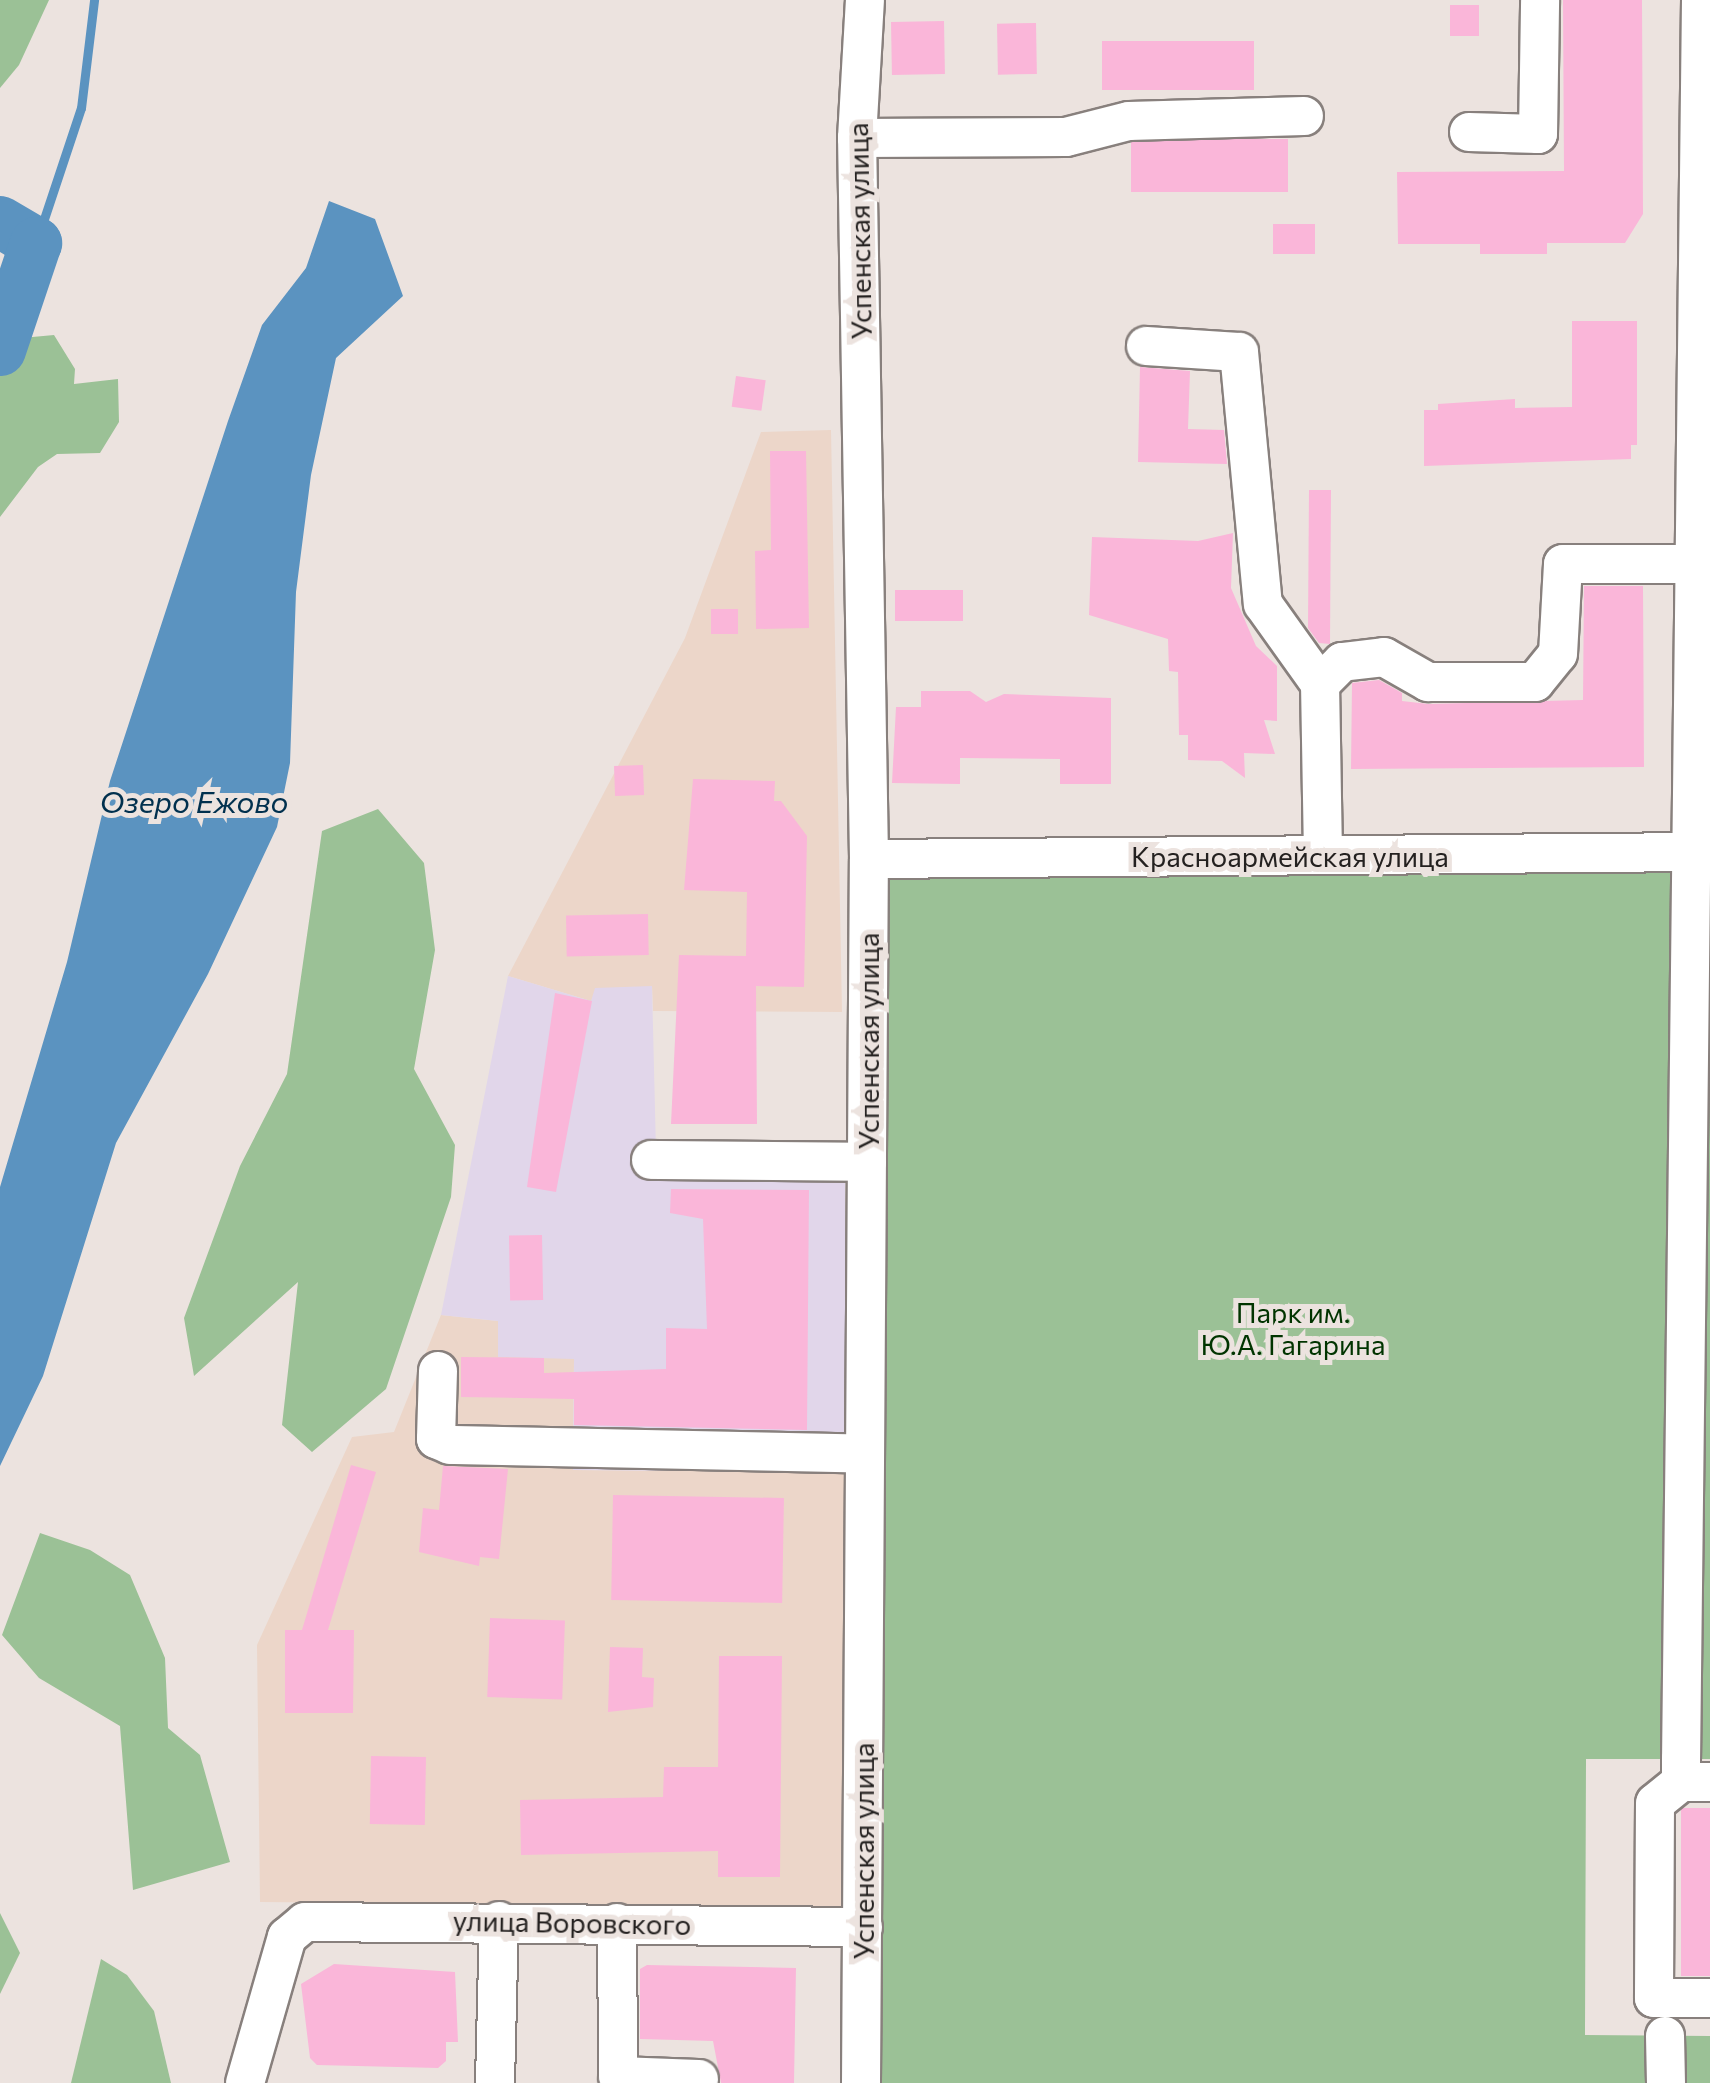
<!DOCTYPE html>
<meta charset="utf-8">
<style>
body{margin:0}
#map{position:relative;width:1710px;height:2083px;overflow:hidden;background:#ece3df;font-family:Commissioner,sans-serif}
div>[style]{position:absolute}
.commercial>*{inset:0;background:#ecd6c9}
.education>*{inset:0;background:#e1d6ea}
.green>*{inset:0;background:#9bc196}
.water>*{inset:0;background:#5b93c0}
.stream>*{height:9px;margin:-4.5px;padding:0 4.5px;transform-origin:4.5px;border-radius:4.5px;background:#5b93c0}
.river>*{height:52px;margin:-26px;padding:0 26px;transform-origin:26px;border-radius:26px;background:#5b93c0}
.building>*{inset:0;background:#fab6d9;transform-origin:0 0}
.roads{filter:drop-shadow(2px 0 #88807d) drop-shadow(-2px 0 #88807d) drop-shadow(0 2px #88807d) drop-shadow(0 -2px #88807d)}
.minor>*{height:38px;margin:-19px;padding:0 19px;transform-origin:19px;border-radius:19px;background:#fff}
span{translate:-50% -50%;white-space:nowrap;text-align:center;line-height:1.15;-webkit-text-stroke:10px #ece3df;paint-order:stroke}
.street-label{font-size:28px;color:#242120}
.park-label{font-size:28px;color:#013400}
.water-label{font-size:30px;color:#01304e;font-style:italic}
</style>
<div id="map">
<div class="commercial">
<i style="clip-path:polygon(831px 430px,842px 1012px,653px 1011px,652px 986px,591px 1001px,508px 976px,685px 638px,761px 432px)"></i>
<i style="clip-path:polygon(441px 1315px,498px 1321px,574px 1359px,573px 1470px,845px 1472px,849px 1897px,843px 1907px,260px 1902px,257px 1645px,352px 1437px,394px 1432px)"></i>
</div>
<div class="education">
<i style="clip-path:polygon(508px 976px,591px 1001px,595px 988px,652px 986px,656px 1151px,845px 1151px,845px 1472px,573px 1470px,574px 1359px,498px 1357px,498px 1321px,441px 1315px)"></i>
</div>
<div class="green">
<i style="clip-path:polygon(0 0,49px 0,19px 65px,0 88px)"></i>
<i style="clip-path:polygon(54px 335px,75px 369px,74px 384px,118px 379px,119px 422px,100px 453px,57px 454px,38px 467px,0 517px,0 340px)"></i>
<i style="clip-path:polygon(378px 809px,424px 863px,435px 950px,414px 1069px,455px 1145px,451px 1197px,386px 1389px,312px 1452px,282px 1425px,298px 1282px,194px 1376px,184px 1318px,240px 1166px,287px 1074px,322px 831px)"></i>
<i style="clip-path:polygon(1710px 852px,1710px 1759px,1586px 1759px,1585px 2035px,1710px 2036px,1710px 2083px,875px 2083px,877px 897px,892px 871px)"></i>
<i style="clip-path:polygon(40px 1533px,90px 1550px,130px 1575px,165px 1658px,168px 1728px,200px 1755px,230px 1862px,133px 1890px,120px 1726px,39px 1678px,2px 1635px)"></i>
<i style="clip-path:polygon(0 1913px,20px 1953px,0 1994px)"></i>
<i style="clip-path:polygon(101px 1959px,127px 1975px,154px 2011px,171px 2083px,71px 2083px)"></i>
</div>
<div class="water">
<i style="clip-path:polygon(329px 201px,375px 219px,403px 296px,336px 358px,311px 475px,296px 592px,290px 763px,277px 827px,208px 974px,116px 1143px,43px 1376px,0 1466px,0 1187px,67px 962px,110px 781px,228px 421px,262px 325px,306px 268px)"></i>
</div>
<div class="stream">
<i style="left:36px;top:243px;width:142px;rotate:-71.6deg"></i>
<i style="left:81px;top:108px;width:109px;rotate:-83.1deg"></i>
</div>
<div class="river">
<i style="left:0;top:222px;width:42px;rotate:30.3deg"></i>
<i style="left:36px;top:243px;width:113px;rotate:108.6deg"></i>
</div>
<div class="building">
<i style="clip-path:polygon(1563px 0,1642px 0,1643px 214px,1625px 243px,1547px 243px,1547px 254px,1480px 254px,1480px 244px,1398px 244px,1397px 172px,1564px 171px)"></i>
<i style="left:1450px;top:5px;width:29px;height:31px"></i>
<i style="left:944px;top:21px;width:53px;height:53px;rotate:89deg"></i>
<i style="left:1036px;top:23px;width:51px;height:39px;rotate:89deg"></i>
<i style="left:1102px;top:41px;width:152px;height:49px"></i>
<i style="left:1288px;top:139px;width:53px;height:157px;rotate:90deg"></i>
<i style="left:1273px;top:224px;width:42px;height:30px"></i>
<i style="clip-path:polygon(1572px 321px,1637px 321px,1637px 445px,1631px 445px,1631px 459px,1424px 466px,1424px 410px,1438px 410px,1438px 404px,1515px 399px,1515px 408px,1572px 407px)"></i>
<i style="clip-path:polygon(1140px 367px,1190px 371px,1188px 429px,1224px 430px,1227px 464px,1138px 462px)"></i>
<i style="left:736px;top:376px;width:30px;height:31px;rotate:8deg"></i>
<i style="clip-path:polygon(770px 451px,806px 451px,809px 628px,756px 629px,755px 551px,771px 550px)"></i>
<i style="clip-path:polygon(1309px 490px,1331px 490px,1330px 644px,1319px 643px,1308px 628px)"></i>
<i style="clip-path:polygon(1233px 533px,1231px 588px,1256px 646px,1277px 666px,1277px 721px,1264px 720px,1275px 754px,1244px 753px,1245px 778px,1222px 761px,1188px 760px,1188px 735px,1179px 735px,1178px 672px,1169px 671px,1168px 639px,1089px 615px,1092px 537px,1198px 541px)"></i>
<i style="clip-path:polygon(1584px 586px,1643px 586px,1644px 767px,1351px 769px,1352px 683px,1379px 680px,1402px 693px,1402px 701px,1428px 704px,1583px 700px)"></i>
<i style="left:895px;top:590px;width:68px;height:31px"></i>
<i style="left:711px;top:609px;width:27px;height:25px"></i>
<i style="clip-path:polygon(921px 691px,970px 691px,986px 702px,1004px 694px,1111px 698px,1111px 784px,1060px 784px,1060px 759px,960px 758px,960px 784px,892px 783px,896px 707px,921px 707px)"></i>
<i style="left:643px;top:765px;width:30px;height:29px;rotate:88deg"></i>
<i style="clip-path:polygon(693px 779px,775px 781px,774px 801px,781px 801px,807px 836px,804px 987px,756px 986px,757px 1124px,671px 1124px,679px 955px,746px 956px,747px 892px,684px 890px)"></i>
<i style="left:648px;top:914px;width:41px;height:82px;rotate:89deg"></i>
<i style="clip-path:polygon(555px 993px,592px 1001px,556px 1192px,527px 1187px)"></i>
<i style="clip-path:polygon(671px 1189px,809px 1190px,807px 1430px,574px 1425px,574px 1399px,461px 1397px,461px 1357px,544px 1358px,544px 1373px,666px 1369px,666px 1328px,707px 1329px,703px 1219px,670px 1213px)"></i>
<i style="left:542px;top:1235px;width:65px;height:33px;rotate:89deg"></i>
<i style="clip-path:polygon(351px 1465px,376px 1472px,328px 1630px,354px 1630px,353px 1713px,285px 1713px,285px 1630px,302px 1630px)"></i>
<i style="clip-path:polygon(443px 1466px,508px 1469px,499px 1559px,480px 1557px,479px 1566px,419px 1552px,423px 1508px,439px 1510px)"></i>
<i style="left:613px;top:1495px;width:171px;height:105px;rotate:1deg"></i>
<i style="left:490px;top:1618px;width:75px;height:79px;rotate:2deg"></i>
<i style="clip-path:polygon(610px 1647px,643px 1648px,642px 1677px,654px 1678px,653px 1707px,608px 1712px)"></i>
<i style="clip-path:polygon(719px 1656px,782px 1656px,780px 1877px,718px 1877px,718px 1851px,521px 1855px,520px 1800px,663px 1797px,664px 1767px,718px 1767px)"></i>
<i style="left:371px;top:1756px;width:55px;height:68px;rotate:1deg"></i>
<i style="left:1710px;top:1808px;width:168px;height:29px;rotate:90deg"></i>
<i style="clip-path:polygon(334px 1964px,455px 1972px,458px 2042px,446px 2042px,446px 2061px,438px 2068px,317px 2065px,310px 2058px,301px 1984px)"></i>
<i style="clip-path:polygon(647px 1965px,796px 1968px,794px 2083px,721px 2083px,713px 2041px,640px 2039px,640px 1969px)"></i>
</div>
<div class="roads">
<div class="minor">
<i style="left:1701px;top:0;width:1759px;rotate:90.65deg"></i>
<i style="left:1681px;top:1759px;width:23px;rotate:90deg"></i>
<i style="left:1681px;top:1782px;width:29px"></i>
<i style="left:1469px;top:132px;width:69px;rotate:1.7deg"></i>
<i style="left:1538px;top:134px;width:134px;rotate:-89.1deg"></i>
<i style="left:857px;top:138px;width:209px;rotate:-0.3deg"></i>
<i style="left:1066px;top:137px;width:65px;rotate:-14.3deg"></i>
<i style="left:1129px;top:121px;width:175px;rotate:-1.6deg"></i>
<i style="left:1146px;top:346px;width:93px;rotate:3.7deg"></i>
<i style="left:1239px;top:352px;width:253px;rotate:84.6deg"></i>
<i style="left:1263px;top:604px;width:98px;rotate:54.5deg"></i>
<i style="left:1323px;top:855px;width:171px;rotate:-91deg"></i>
<i style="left:1320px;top:684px;width:31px;rotate:-45deg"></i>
<i style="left:1342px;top:662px;width:42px;rotate:-6.8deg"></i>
<i style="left:1384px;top:657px;width:51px;rotate:29.6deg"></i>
<i style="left:1428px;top:682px;width:107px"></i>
<i style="left:1535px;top:682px;width:36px;rotate:-51deg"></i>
<i style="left:1558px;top:654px;width:90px;rotate:-86.8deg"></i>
<i style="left:1563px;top:564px;width:131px"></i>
<i style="left:869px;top:859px;width:841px;rotate:-0.48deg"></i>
<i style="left:651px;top:1160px;width:216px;rotate:0.5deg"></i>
<i style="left:438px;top:1371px;width:68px;rotate:91.7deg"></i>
<i style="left:436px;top:1439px;width:15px;rotate:23deg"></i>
<i style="left:450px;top:1445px;width:414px;rotate:1.2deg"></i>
<i style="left:1681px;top:1782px;width:33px;rotate:141deg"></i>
<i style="left:1655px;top:1803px;width:195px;rotate:90.3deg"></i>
<i style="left:1654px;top:1998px;width:56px"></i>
<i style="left:617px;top:1923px;width:153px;rotate:89.6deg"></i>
<i style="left:618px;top:2076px;width:81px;rotate:2.1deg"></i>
<i style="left:1665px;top:2036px;width:47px;rotate:88.8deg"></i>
<i style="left:245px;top:2083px;width:152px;rotate:-74deg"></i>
<i style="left:287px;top:1937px;width:23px;rotate:-40deg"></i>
<i style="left:305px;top:1922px;width:558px;rotate:0.51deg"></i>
<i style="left:495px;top:2083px;width:162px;rotate:-88.6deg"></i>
<i style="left:861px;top:2083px;width:1224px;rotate:-89.63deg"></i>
<i style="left:869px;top:859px;width:721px;rotate:-90.95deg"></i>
<i style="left:857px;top:138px;width:138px;rotate:-86.7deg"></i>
</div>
</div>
<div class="street-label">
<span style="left:859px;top:231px;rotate:-91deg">Успенская улица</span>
<span style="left:1290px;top:856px">Красноармейская улица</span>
<span style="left:868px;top:1041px;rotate:-90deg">Успенская улица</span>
<span style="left:863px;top:1851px;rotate:-90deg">Успенская улица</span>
<span style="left:572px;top:1922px;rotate:1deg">улица Воровского</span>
</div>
<div class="park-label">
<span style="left:1293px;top:1328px">Парк им.<br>Ю.А. Гагарина</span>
</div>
<div class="water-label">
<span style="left:194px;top:801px">Озеро Ежово</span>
</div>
</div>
